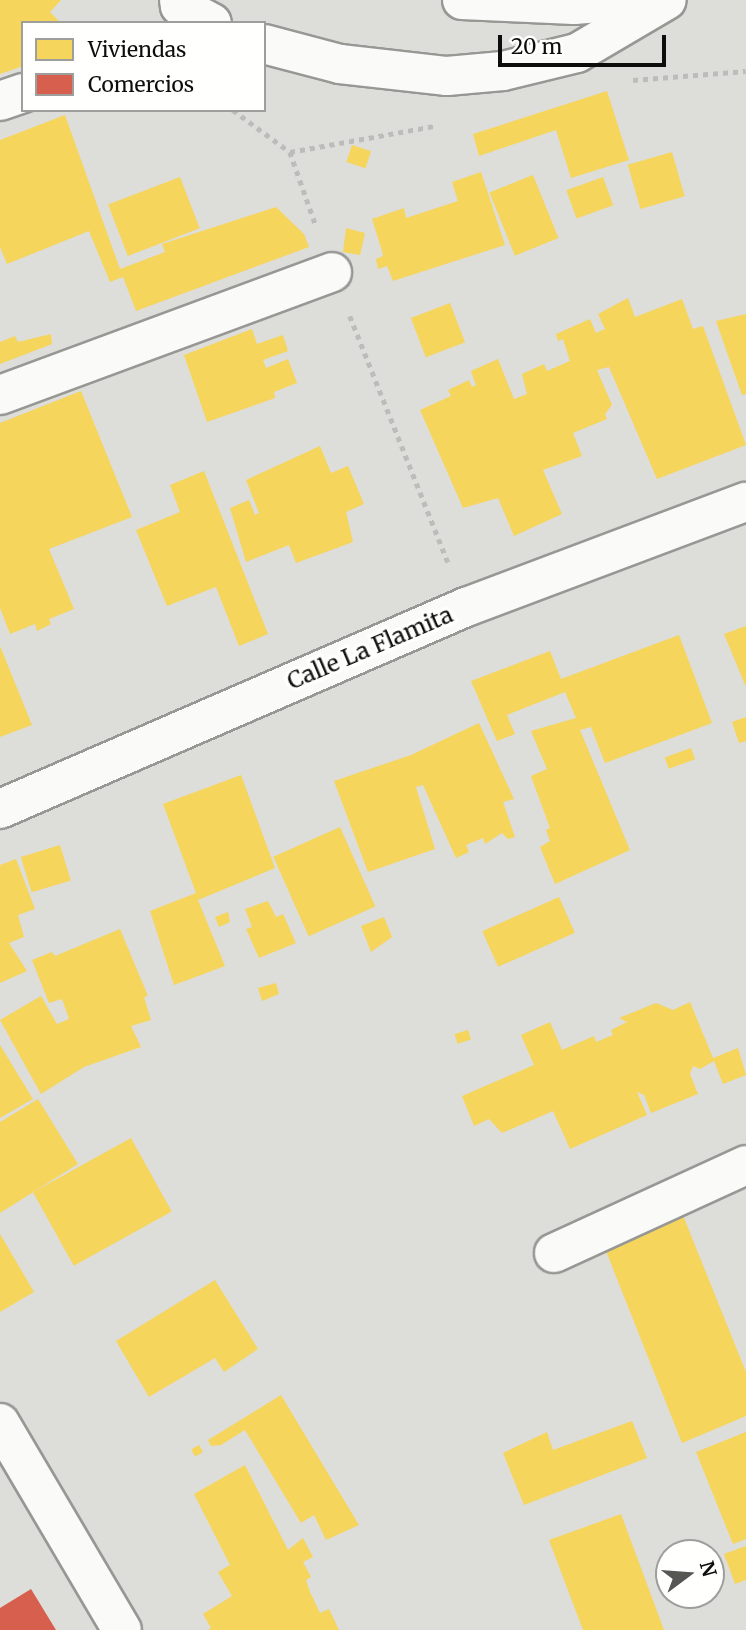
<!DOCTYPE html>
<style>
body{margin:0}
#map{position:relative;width:746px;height:1630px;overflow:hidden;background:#ddddd9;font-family:Merriweather,serif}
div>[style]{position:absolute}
.homes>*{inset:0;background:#f6d55c;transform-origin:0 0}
.shops>*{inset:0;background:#d6604d}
.path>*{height:4.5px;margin-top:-2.25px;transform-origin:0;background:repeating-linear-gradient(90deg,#bcbcba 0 5px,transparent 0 10px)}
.roads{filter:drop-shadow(2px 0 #979794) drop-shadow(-2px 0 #979794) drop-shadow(0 2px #979794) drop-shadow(0 -2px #979794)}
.minor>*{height:38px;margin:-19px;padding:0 19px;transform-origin:19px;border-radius:19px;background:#fafaf9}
.primary>*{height:38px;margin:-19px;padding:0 19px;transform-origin:19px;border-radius:19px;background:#fafaf9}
span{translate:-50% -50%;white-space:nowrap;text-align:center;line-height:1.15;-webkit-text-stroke:7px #fffffe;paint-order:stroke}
.street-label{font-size:23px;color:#0d0e0b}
.legend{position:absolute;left:21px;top:21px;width:245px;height:91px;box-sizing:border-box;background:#fffffe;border:2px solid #9e9f9d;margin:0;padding:9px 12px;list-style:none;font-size:21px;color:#0d0e0b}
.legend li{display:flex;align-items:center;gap:14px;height:35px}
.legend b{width:35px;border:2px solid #9e9f9d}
.north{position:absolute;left:655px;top:1539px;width:70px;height:70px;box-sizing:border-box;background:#fffffe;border:2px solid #9e9f9d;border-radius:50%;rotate:74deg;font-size:19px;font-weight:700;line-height:28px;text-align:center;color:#0d0e0b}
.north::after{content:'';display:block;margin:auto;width:24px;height:32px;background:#565653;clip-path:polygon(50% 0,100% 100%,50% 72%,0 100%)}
.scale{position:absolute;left:498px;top:35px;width:168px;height:32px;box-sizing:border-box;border:4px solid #0d0e0b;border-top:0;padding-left:9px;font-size:21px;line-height:24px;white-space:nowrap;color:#0d0e0b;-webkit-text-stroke:5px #fffffe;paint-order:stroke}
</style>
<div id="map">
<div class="homes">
<i style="clip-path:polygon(0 0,61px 0,50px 12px,61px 23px,23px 23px,23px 66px,0 74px)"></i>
<i style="clip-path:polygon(607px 91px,629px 160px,571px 178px,556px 130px,479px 156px,473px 134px)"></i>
<i style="clip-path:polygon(65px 115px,120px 269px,165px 252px,162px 244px,276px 207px,304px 234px,309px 247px,136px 311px,123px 277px,110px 282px,89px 231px,7px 264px,0 247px,0 140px)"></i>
<i style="left:352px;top:145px;width:20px;height:18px;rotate:18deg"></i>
<i style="left:672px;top:152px;width:46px;height:46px;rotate:74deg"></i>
<i style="clip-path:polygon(481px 172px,505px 245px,393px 281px,387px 266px,378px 269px,376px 259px,383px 256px,382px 251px,372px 219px,404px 208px,406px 218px,458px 201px,452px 182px)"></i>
<i style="left:533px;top:175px;width:68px;height:47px;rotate:68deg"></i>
<i style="left:180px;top:177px;width:55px;height:77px;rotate:69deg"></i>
<i style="left:603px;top:177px;width:30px;height:39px;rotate:70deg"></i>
<i style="clip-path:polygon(346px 228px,365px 233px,360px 255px,343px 252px)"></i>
<i style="clip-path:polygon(628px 298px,635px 317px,682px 299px,693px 329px,703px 326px,746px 445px,657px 479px,609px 367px,597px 370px,612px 405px,605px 414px,607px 419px,573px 433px,582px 456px,543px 470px,562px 514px,514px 536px,498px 498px,463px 508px,420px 410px,451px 396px,448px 390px,469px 380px,472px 387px,476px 385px,471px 371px,498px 359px,514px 399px,527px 394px,522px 374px,544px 364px,547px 371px,570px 361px,563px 339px,558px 341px,556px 334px,590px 319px,596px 333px,605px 329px,598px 314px)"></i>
<i style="left:450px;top:303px;width:42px;height:42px;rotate:69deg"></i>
<i style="clip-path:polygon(746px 314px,746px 394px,742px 395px,716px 321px)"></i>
<i style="clip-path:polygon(252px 329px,257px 344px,283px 335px,288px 351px,263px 360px,266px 368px,288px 359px,297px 383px,274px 392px,275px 398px,207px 422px,184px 355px)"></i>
<i style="clip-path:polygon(51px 334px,52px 344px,0 364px,0 342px,15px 336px,18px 342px)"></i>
<i style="clip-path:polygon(81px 391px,132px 517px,49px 549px,74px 609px,49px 619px,51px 624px,37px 631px,35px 624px,10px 634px,0 608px,0 423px)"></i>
<i style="clip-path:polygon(320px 446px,331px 473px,348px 466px,364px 504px,346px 512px,353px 542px,296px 563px,289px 545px,246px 562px,230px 508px,249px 500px,255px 515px,259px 513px,246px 480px)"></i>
<i style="clip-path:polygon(204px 471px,268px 634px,239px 646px,216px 587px,167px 606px,136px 530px,180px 512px,170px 485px)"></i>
<i style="clip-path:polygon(746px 626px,746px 687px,724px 634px)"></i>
<i style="clip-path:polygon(679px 635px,712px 723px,605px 763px,591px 727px,580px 730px,630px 850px,555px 884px,540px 847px,550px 841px,546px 830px,550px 828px,531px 776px,547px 769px,531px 731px,576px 718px,565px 692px,507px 715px,515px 734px,497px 741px,471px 681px,550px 651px,561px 679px)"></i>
<i style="clip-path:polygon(0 646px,32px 725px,0 737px)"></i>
<i style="clip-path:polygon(746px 717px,746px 741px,739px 743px,732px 722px)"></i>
<i style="clip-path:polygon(479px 723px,514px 799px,503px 802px,515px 837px,508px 839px,502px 833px,485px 844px,483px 838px,466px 845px,469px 852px,456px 858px,423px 785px,416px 787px,435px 849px,368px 872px,334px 781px,411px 755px)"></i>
<i style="left:691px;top:748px;width:12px;height:28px;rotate:70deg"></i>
<i style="clip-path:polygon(241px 775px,275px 868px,198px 900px,225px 966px,174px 985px,150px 911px,196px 893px,163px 804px)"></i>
<i style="left:340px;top:827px;width:87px;height:73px;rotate:66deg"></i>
<i style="left:60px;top:845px;width:37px;height:41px;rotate:73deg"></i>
<i style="clip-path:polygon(16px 859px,35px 909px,18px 915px,24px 937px,9px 943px,27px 971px,0 983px,0 865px)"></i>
<i style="left:559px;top:897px;width:39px;height:84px;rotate:66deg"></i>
<i style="clip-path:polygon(268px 901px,276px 917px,283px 914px,296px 943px,259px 958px,246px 929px,252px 927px,245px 909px)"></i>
<i style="clip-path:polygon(228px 912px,230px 922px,219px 927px,215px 917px)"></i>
<i style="clip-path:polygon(384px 917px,392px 937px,371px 952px,361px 926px)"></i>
<i style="clip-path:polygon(120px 929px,148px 996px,144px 997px,151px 1020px,131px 1026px,141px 1047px,84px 1067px,41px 1094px,0 1020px,41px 996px,57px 1024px,69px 1019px,62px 999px,49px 1003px,32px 960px,52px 952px,55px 956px)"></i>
<i style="clip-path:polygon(276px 983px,279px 994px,262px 1001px,258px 988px)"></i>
<i style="clip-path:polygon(690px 1002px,713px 1058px,738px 1048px,746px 1075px,723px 1084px,714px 1061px,700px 1069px,693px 1066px,690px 1074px,698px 1094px,651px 1113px,644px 1095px,637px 1092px,647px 1115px,570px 1149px,553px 1111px,502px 1133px,489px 1119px,474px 1126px,462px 1096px,534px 1065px,521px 1035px,550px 1022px,562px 1050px,594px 1036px,596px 1042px,613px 1035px,611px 1030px,627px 1022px,619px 1018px,656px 1003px,673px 1010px)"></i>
<i style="left:468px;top:1030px;width:10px;height:14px;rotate:73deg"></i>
<i style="clip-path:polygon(0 1045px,33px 1099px,0 1118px)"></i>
<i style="clip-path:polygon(38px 1099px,78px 1164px,0 1213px,0 1122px)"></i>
<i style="left:131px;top:1138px;width:84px;height:112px;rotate:61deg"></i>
<i style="clip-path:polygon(682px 1213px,746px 1372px,746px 1416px,682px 1443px,604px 1246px)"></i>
<i style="clip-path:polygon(0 1234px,34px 1292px,0 1312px)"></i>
<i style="clip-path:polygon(215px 1280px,258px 1349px,224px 1372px,215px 1358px,149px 1397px,116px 1341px)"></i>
<i style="clip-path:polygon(281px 1395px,359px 1525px,326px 1540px,314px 1515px,301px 1523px,245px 1430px,221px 1445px,211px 1446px,208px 1440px)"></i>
<i style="clip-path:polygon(632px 1421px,647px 1458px,524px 1505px,503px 1453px,547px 1432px,553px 1450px)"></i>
<i style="clip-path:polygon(746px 1432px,746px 1539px,733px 1544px,696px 1452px)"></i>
<i style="left:199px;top:1445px;width:8px;height:9px;rotate:60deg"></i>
<i style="clip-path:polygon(245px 1465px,288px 1550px,303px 1538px,313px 1557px,303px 1562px,311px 1577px,306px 1580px,310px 1592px,320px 1613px,329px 1609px,339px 1630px,208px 1630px,211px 1628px,203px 1614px,232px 1596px,218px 1572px,230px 1565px,194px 1494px)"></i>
<i style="clip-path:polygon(621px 1514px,664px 1630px,583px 1630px,549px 1540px)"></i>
<i style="clip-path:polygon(746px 1546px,746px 1580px,735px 1584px,724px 1554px)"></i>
</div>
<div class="shops">
<i style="clip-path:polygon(31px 1589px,56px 1630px,0 1630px,0 1608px)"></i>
</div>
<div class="path">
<i style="left:633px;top:80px;width:113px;rotate:-4.6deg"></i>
<i style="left:233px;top:110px;width:71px;rotate:36.4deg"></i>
<i style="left:290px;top:152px;width:78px;rotate:70.6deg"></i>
<i style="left:290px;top:152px;width:146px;rotate:-10.2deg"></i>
<i style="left:350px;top:316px;width:265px;rotate:68.3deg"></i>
</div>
<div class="roads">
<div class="minor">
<i style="left:0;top:101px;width:24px;rotate:-19deg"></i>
<i style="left:0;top:395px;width:354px;rotate:-20.3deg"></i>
<i style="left:0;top:809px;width:508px;rotate:-23.44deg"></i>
<i style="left:466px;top:607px;width:299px;rotate:-20.6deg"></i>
<i style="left:554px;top:1253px;width:211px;rotate:-24.6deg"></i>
<i style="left:0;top:1423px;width:240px;rotate:59.5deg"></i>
</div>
<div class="primary">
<i style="left:179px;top:0;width:6px;rotate:81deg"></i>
<i style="left:180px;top:6px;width:36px;rotate:28deg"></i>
<i style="left:462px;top:0;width:112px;rotate:2.6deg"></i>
<i style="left:574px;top:5px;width:63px;rotate:-4.5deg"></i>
<i style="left:264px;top:44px;width:79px;rotate:14.7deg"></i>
<i style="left:340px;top:64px;width:108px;rotate:6.4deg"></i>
<i style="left:447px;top:76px;width:56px;rotate:-5.1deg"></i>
<i style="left:503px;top:71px;width:76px;rotate:-13.7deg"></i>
<i style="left:577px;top:53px;width:104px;rotate:-30.5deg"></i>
</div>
</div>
<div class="street-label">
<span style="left:370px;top:648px;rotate:-23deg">Calle La Flamita</span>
</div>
<ul class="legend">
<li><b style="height:19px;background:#f6d55c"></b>Viviendas</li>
<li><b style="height:19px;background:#d6604d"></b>Comercios</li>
</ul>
<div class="north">N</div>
<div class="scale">20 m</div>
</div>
